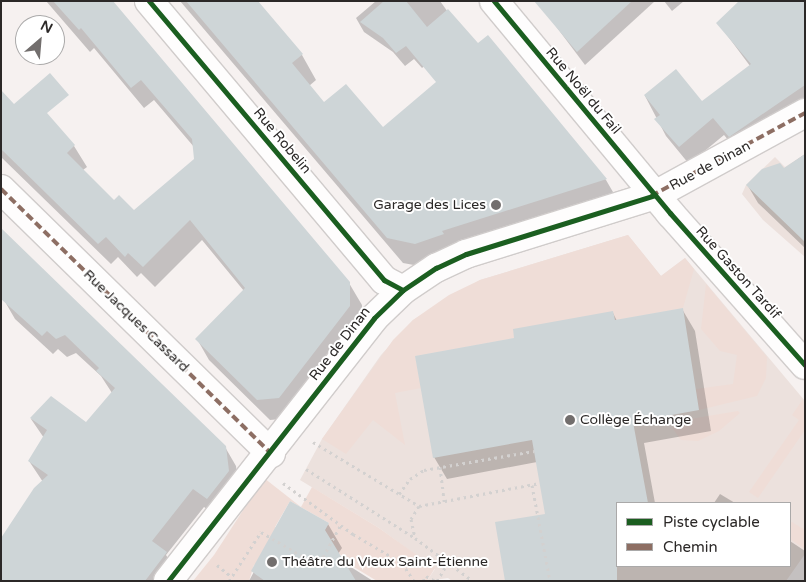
<!DOCTYPE html>
<meta charset="utf-8">
<style>
body{margin:0}
#map{position:relative;width:806px;height:582px;overflow:hidden;background:#f6f1f0;font-family:"Varela Round",sans-serif}
div>[style]{position:absolute}
.built>*{inset:0;background:#ece1dd}
.green>*{inset:0;background:#efddd7}
.shadow>*{inset:0;background:#0003}
.building>*{inset:0;background:#ced5d7}
.path>*{height:3px;margin-top:-1.5px;transform-origin:0;background:repeating-linear-gradient(90deg,#d3d1d0 0 2.5px,transparent 0 6.5px)}
.roads{filter:drop-shadow(1px 0 #d0cccb) drop-shadow(-1px 0 #d0cccb) drop-shadow(0 1px #d0cccb) drop-shadow(0 -1px #d0cccb)}
.minor>*{height:28px;margin:-14px;padding:0 14px;transform-origin:14px;border-radius:14px;background:#fefdfd}
.quiet>*{height:4px;margin-top:-2px;transform-origin:0;background:repeating-linear-gradient(90deg,#8d6e63 0 8px,transparent 0 12px)}
.cycleway>*{height:5px;margin:-2.5px;padding:0 2.5px;transform-origin:2.5px;border-radius:2.5px;background:#1b5e20}
.dots>*{width:14px;height:14px;translate:-50% -50%;box-sizing:border-box;border:2px solid #fff;border-radius:50%}
span{translate:-50% -50%;white-space:nowrap;text-align:center;line-height:1.15;-webkit-text-stroke:4px #fff;paint-order:stroke}
.street-label{font-size:14px;color:#2b2827}
.poi-label{font-size:14px;color:#2b2827}
.right{translate:-100% -50%;text-align:right}
.left{translate:0 -50%;text-align:left}
.frame{position:absolute;inset:0;border:2px solid #2b2827;pointer-events:none}
.legend{position:absolute;left:616px;top:502px;width:175px;height:65px;box-sizing:border-box;background:#fff;border:1px solid #aaa9a9;margin:0;padding:6px 9px;list-style:none;font-size:15px;color:#2b2827}
.legend li{display:flex;align-items:center;gap:10px;height:25px}
.legend b{width:25px;border:1px solid #aaa9a9}
.north{position:absolute;left:15px;top:15px;width:50px;height:50px;box-sizing:border-box;background:#fff;border:1px solid #aaa9a9;border-radius:50%;rotate:27deg;font-size:14px;font-weight:700;line-height:20px;text-align:center;color:#2b2827}
.north::after{content:'';display:block;margin:auto;width:18px;height:22px;background:#726e6d;clip-path:polygon(50% 0,100% 100%,50% 72%,0 100%)}
</style>
<div id="map">
<div class="built">
<i style="clip-path:polygon(805px 154px,805px 257px,763px 220px,742px 194px,746px 185px,775px 157px,785px 167px)"></i>
<i style="clip-path:polygon(evenodd,628px 235px,661px 276px,685px 258px,805px 401px,805px 554px,786px 581px,452px 581px,448px 578px,427px 581px,435px 569px,379px 528px,300px 480px,322px 439px,381px 355px,413px 320px,480px 280px,628px 235px,617px 503px,790px 503px,790px 566px,617px 566px,617px 503px)"></i>
</div>
<div class="green">
<i style="clip-path:polygon(628px 235px,661px 276px,685px 258px,694px 269px,683px 308px,615px 320px,613px 312px,514px 338px,415px 356px,421px 388px,395px 393px,405px 445px,373px 420px,346px 454px,322px 439px,393px 340px,413px 320px,449px 295px,480px 280px)"></i>
<i style="clip-path:polygon(706px 284px,767px 357px,766px 378px,757px 396px,699px 410px,696px 389px,733px 384px,737px 355px,720px 351px,701px 329px)"></i>
<i style="clip-path:polygon(803px 399px,805px 430px,758px 498px,749px 492px,799px 420px,792px 415px)"></i>
<i style="clip-path:polygon(738px 411px,740px 413px,719px 431px,698px 441px,681px 440px,673px 429px,672px 422px)"></i>
<i style="clip-path:polygon(evenodd,264px 478px,301px 507px,312px 487px,379px 528px,435px 568px,427px 581px,377px 581px,344px 561px,340px 554px,254px 565px,249px 581px,193px 581px,214px 555px,264px 478px,290px 501px,329px 523px,314px 549px,275px 527px,290px 501px)"></i>
<i style="clip-path:polygon(790px 521px,805px 530px,805px 549px,790px 539px)"></i>
</div>
<div class="shadow">
<i style="clip-path:polygon(46px 1px,111px 1px,349px 283px,362px 305px,362px 327px,291px 418px,270px 420px,209px 360px,197px 339px,244px 291px,202px 240px,155px 287px,141px 273px,137px 277px,118px 257px,111px 264px,1px 157px,1px 97px,34px 134px,52px 120px,74px 146px,87px 167px,83px 170px,114px 202px,134px 211px,196px 159px,194px 147px,154px 100px,144px 108px,94px 48px,90px 52px)"></i>
<i style="clip-path:polygon(180px 1px,251px 1px,302px 55px,316px 80px,309px 86px,324px 104px,383px 129px,495px 46px,606px 180px,620px 204px,430px 268px,403px 263px)"></i>
<i style="clip-path:polygon(376px 1px,440px 1px,463px 33px,422px 68px,414px 59px,405px 66px,393px 52px,364px 32px,356px 18px)"></i>
<i style="clip-path:polygon(568px 1px,655px 1px,585px 65px,549px 17px)"></i>
<i style="clip-path:polygon(664px 1px,684px 1px,672px 11px)"></i>
<i style="clip-path:polygon(805px 1px,805px 110px,739px 153px,724px 135px,689px 164px,666px 136px,645px 96px,702px 103px,750px 66px,718px 23px)"></i>
<i style="clip-path:polygon(805px 154px,805px 248px,758px 203px,748px 186px,784px 169px)"></i>
<i style="clip-path:polygon(1px 230px,225px 447px,236px 466px,239px 490px,219px 517px,204px 507px,166px 555px,176px 572px,169px 581px,1px 581px,43px 482px,29px 461px,44px 438px,31px 419px,86px 424px,112px 393px,101px 376px,76px 353px,67px 357px,58px 349px,53px 354px,15px 319px,4px 300px)"></i>
<i style="clip-path:polygon(682px 309px,695px 331px,711px 431px,644px 443px,655px 503px,617px 503px,617px 566px,790px 566px,790px 541px,805px 551px,805px 581px,506px 581px,546px 515px,537px 462px,447px 479px,434px 457px,516px 339px,613px 313px,617px 321px)"></i>
<i style="clip-path:polygon(720px 494px,735px 503px,714px 503px)"></i>
<i style="clip-path:polygon(290px 503px,328px 524px,342px 548px,338px 554px,343px 562px,373px 581px,249px 581px)"></i>
</div>
<div class="building">
<i style="clip-path:polygon(53px 1px,113px 1px,350px 282px,350px 306px,279px 398px,257px 400px,195px 339px,245px 288px,190px 220px,143px 267px,128px 253px,125px 257px,106px 237px,98px 244px,1px 149px,1px 90px,14px 104px,50px 73px,69px 95px,47px 113px,75px 145px,67px 153px,114px 200px,119px 195px,134px 210px,194px 159px,192px 139px,141px 80px,131px 88px,81px 28px,79px 30px)"></i>
<i style="clip-path:polygon(186px 1px,258px 1px,303px 54px,292px 63px,324px 102px,346px 84px,383px 127px,436px 82px,406px 46px,396px 53px,383px 38px,360px 22px,384px 1px,406px 1px,427px 27px,448px 9px,478px 43px,488px 35px,607px 179px,442px 231px,444px 234px,415px 244px,387px 238px)"></i>
<i style="clip-path:polygon(534px 1px,632px 1px,577px 52px)"></i>
<i style="clip-path:polygon(739px 1px,805px 1px,805px 85px,729px 137px,713px 118px,679px 147px,654px 119px,660px 115px,644px 95px,676px 69px,702px 101px,751px 64px,716px 23px)"></i>
<i style="clip-path:polygon(805px 154px,805px 242px,746px 185px,762px 169px,780px 163px,784px 168px)"></i>
<i style="clip-path:polygon(1px 228px,226px 446px,229px 471px,207px 499px,193px 489px,152px 541px,167px 552px,145px 581px,1px 581px,1px 538px,34px 488px,48px 475px,28px 461px,47px 430px,30px 418px,51px 396px,86px 422px,115px 388px,96px 371px,99px 368px,65px 335px,56px 339px,47px 331px,42px 336px,1px 299px)"></i>
<i style="clip-path:polygon(683px 308px,699px 410px,633px 422px,648px 503px,617px 503px,617px 581px,505px 581px,495px 522px,545px 514px,532px 440px,433px 458px,415px 356px,514px 338px,513px 329px,613px 311px,615px 320px)"></i>
<i style="clip-path:polygon(290px 501px,329px 523px,325px 530px,356px 581px,265px 581px,251px 571px)"></i>
</div>
<div class="path">
<i style="left:313px;top:442px;width:124px;rotate:31.1deg"></i>
<i style="left:419px;top:506px;width:123px;rotate:-10.8deg"></i>
<i style="left:440px;top:467px;width:35px;rotate:83deg"></i>
<i style="left:306px;top:469px;width:129px;rotate:32.3deg"></i>
<i style="left:283px;top:483px;width:87px;rotate:36.1deg"></i>
<i style="left:353px;top:534px;width:57px;rotate:30.6deg"></i>
<i style="left:402px;top:563px;width:22px;rotate:56deg"></i>
<i style="left:532px;top:485px;width:98px;rotate:79.4deg"></i>
<i style="left:399px;top:494px;width:19px;rotate:-54deg"></i>
<i style="left:410px;top:479px;width:17px;rotate:-33deg"></i>
<i style="left:424px;top:470px;width:112px;rotate:-9.8deg"></i>
<i style="left:419px;top:506px;width:15px;rotate:122deg"></i>
<i style="left:411px;top:519px;width:19px;rotate:78deg"></i>
<i style="left:415px;top:538px;width:72px;rotate:36.6deg"></i>
<i style="left:217px;top:565px;width:19px;rotate:39deg"></i>
<i style="left:229px;top:581px;width:59px;rotate:-56.9deg"></i>
<i style="left:261px;top:532px;width:56px;rotate:30.3deg"></i>
<i style="left:309px;top:560px;width:8px;rotate:7deg"></i>
<i style="left:317px;top:561px;width:7px;rotate:-34deg"></i>
<i style="left:323px;top:557px;width:38px;rotate:-61deg"></i>
<i style="left:423px;top:581px;width:6px;rotate:-59deg"></i>
<i style="left:426px;top:576px;width:10px;rotate:29deg"></i>
<i style="left:437px;top:581px;width:21px;rotate:-59deg"></i>
</div>
<div class="roads">
<div class="minor">
<i style="left:149px;top:1px;width:365px;rotate:49.9deg"></i>
<i style="left:384px;top:280px;width:21px;rotate:28deg"></i>
<i style="left:494px;top:1px;width:276px;rotate:50.3deg"></i>
<i style="left:670px;top:213px;width:203px;rotate:48.4deg"></i>
<i style="left:1px;top:189px;width:378px;rotate:44.4deg"></i>
<i style="left:168px;top:581px;width:334px;rotate:-51.9deg"></i>
<i style="left:374px;top:318px;width:40px;rotate:-44deg"></i>
<i style="left:403px;top:290px;width:40px;rotate:-34deg"></i>
<i style="left:436px;top:268px;width:33px;rotate:-25deg"></i>
<i style="left:466px;top:254px;width:198px;rotate:-17.3deg"></i>
<i style="left:655px;top:195px;width:171px;rotate:-28.7deg"></i>
</div>
</div>
<div class="quiet">
<i style="left:1px;top:189px;width:378px;rotate:44.4deg"></i>
<i style="left:651px;top:196px;width:175px;rotate:-28.3deg"></i>
</div>
<div class="cycleway">
<i style="left:149px;top:1px;width:365px;rotate:49.9deg"></i>
<i style="left:384px;top:280px;width:21px;rotate:28deg"></i>
<i style="left:494px;top:1px;width:276px;rotate:50.3deg"></i>
<i style="left:670px;top:213px;width:203px;rotate:48.4deg"></i>
<i style="left:168px;top:581px;width:334px;rotate:-51.9deg"></i>
<i style="left:374px;top:318px;width:40px;rotate:-44deg"></i>
<i style="left:403px;top:290px;width:40px;rotate:-34deg"></i>
<i style="left:436px;top:268px;width:33px;rotate:-25deg"></i>
<i style="left:466px;top:254px;width:198px;rotate:-17.3deg"></i>
</div>
<div class="dots">
<i style="left:496px;top:205px;background:#726e6d"></i>
<i style="left:570px;top:420px;background:#726e6d"></i>
<i style="left:272px;top:562px;background:#726e6d"></i>
</div>
<div class="street-label">
<span style="left:583px;top:91px;rotate:50deg">Rue Noël du Fail</span>
<span style="left:282px;top:141px;rotate:50deg">Rue Robelin</span>
<span style="left:710px;top:166px;rotate:-28deg">Rue de Dinan</span>
<span style="left:738px;top:273px;rotate:48deg">Rue Gaston Tardif</span>
<span style="left:136px;top:321px;rotate:44deg">Rue Jacques Cassard</span>
<span style="left:340px;top:344px;rotate:-52deg">Rue de Dinan</span>
</div>
<div class="poi-label">
<span class="right" style="left:486px;top:205px">Garage des Lices</span>
<span class="left" style="left:580px;top:420px">Collège Échange</span>
<span class="left" style="left:282px;top:562px">Théâtre du Vieux Saint-Étienne</span>
</div>
<div class="frame"></div>
<ul class="legend">
<li><b style="height:6px;background:#1b5e20"></b>Piste cyclable</li>
<li><b style="height:6px;background:#8d6e63"></b>Chemin</li>
</ul>
<div class="north">N</div>
</div>
